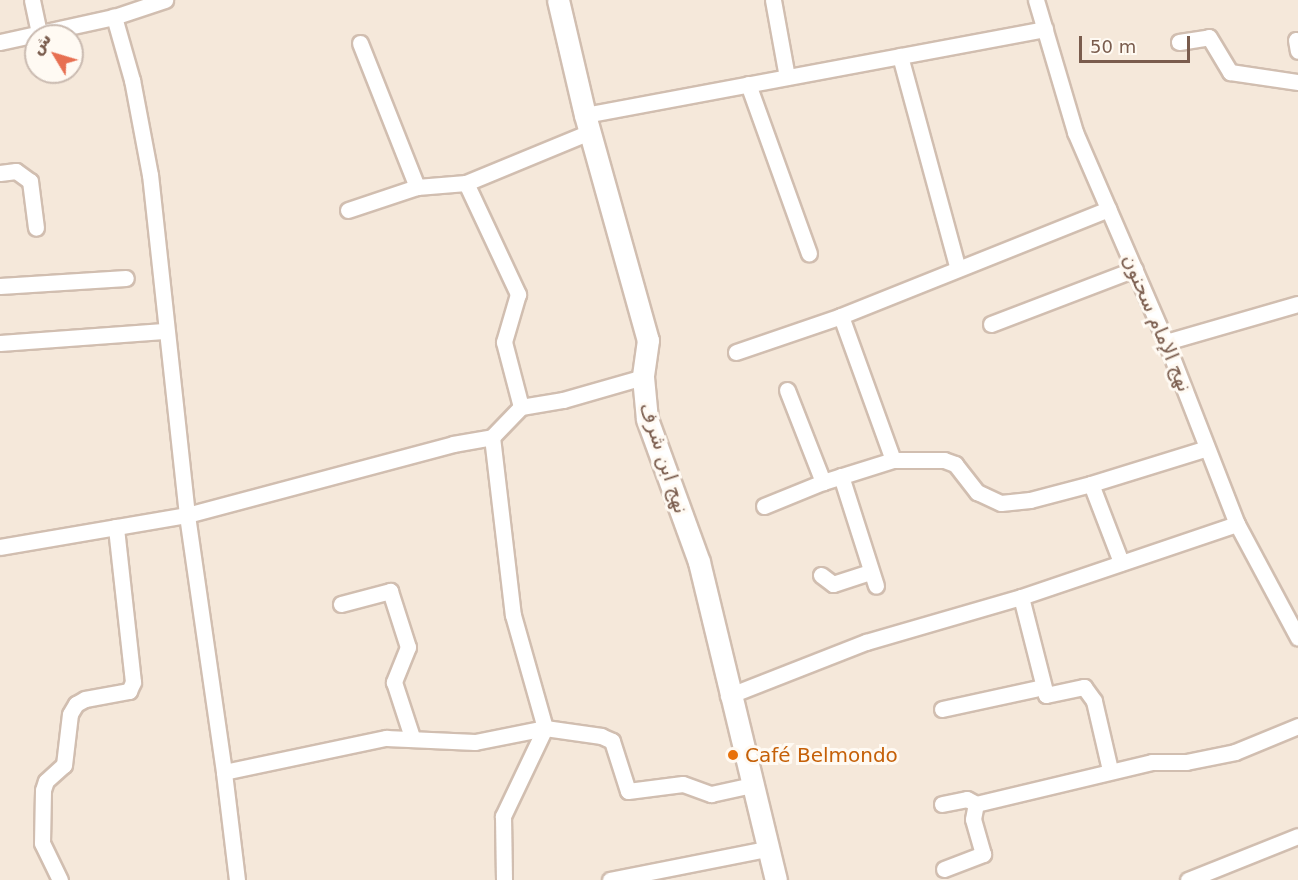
<!DOCTYPE html>
<meta charset="utf-8">
<style>
body{margin:0}
#map{position:relative;width:1298px;height:880px;overflow:hidden;background:#fdf6ec;font-family:"DejaVu Sans","Noto Sans Arabic",sans-serif}
div>[style]{position:absolute}
.residential>*{inset:0;background:#f5e8da}
.roads{filter:drop-shadow(2px 0 #d1beb0) drop-shadow(-2px 0 #d1beb0) drop-shadow(0 2px #d1beb0) drop-shadow(0 -2px #d1beb0)}
.street>*{height:15px;margin:-7.5px;padding:0 7.5px;transform-origin:7.5px;border-radius:7.5px;background:#fff}
.secondary>*{height:21px;margin:-10.5px;padding:0 10.5px;transform-origin:10.5px;border-radius:10.5px;background:#fff}
.dots>*{width:16px;height:16px;translate:-50% -50%;box-sizing:border-box;border:3px solid #fffaf3;border-radius:50%}
span{translate:-50% -50%;white-space:nowrap;text-align:center;line-height:1.15;-webkit-text-stroke:6px #fffaf3;paint-order:stroke}
.street-label{font-size:20px;color:#7a5c4d}
.food-label{font-size:20px;color:#c56008}
.left{translate:0 -50%;text-align:left}
.north{position:absolute;left:24px;top:24px;width:60px;height:60px;box-sizing:border-box;background:#fffaf3;border:2px solid #cabbb1;border-radius:50%;rotate:308deg;font-size:16px;font-weight:700;line-height:24px;text-align:center;color:#7a5c4d}
.north::after{content:'';display:block;margin:auto;width:21px;height:27px;background:#e76f51;clip-path:polygon(50% 0,100% 100%,50% 72%,0 100%)}
.scale{position:absolute;left:1079px;top:36px;width:111px;height:27px;box-sizing:border-box;border:3px solid #7a5c4d;border-top:0;padding-left:8px;font-size:18px;line-height:21px;white-space:nowrap;color:#7a5c4d;-webkit-text-stroke:4px #fffaf3;paint-order:stroke}
</style>
<div id="map">
<div class="residential">
<i style="clip-path:polygon(evenodd,0 0,1298px 0,1298px 880px,0 880px,0 0,36px 36px,72px 36px,72px 72px,36px 72px,36px 36px)"></i>
</div>
<div class="roads">
<div class="street">
<i style="left:32px;top:0;width:34px;rotate:78deg"></i>
<i style="left:773px;top:0;width:78px;rotate:79.7deg"></i>
<i style="left:1036px;top:0;width:138px;rotate:73.5deg"></i>
<i style="left:1075px;top:132px;width:229px;rotate:66.6deg"></i>
<i style="left:1166px;top:342px;width:195px;rotate:68.7deg"></i>
<i style="left:1237px;top:524px;width:129px;rotate:61.8deg"></i>
<i style="left:1296px;top:40px;width:11px;rotate:80deg"></i>
<i style="left:0;top:42px;width:117px;rotate:-12.4deg"></i>
<i style="left:114px;top:17px;width:54px;rotate:-18.4deg"></i>
<i style="left:1179px;top:42px;width:30px;rotate:-9deg"></i>
<i style="left:1209px;top:37px;width:41px;rotate:59deg"></i>
<i style="left:1230px;top:72px;width:69px;rotate:8.4deg"></i>
<i style="left:360px;top:43px;width:155px;rotate:68.4deg"></i>
<i style="left:900px;top:56px;width:218px;rotate:74.8deg"></i>
<i style="left:748px;top:84px;width:180px;rotate:70.2deg"></i>
<i style="left:585px;top:115px;width:468px;rotate:-10.6deg"></i>
<i style="left:0;top:173px;width:16px;rotate:-7deg"></i>
<i style="left:16px;top:171px;width:17px;rotate:36deg"></i>
<i style="left:30px;top:181px;width:47px;rotate:82.7deg"></i>
<i style="left:466px;top:183px;width:134px;rotate:-22.4deg"></i>
<i style="left:348px;top:210px;width:73px;rotate:-18.4deg"></i>
<i style="left:417px;top:187px;width:49px;rotate:-4.7deg"></i>
<i style="left:466px;top:183px;width:123px;rotate:64.9deg"></i>
<i style="left:518px;top:294px;width:50px;rotate:106.3deg"></i>
<i style="left:504px;top:342px;width:67px;rotate:75.3deg"></i>
<i style="left:0;top:286px;width:126px;rotate:-3.6deg"></i>
<i style="left:991px;top:324px;width:154px;rotate:-20.9deg"></i>
<i style="left:1166px;top:342px;width:137px;rotate:-16.1deg"></i>
<i style="left:0;top:343px;width:164px;rotate:-4.2deg"></i>
<i style="left:736px;top:352px;width:111px;rotate:-18.9deg"></i>
<i style="left:787px;top:390px;width:99px;rotate:68.6deg"></i>
<i style="left:823px;top:482px;width:73px;rotate:-17.4deg"></i>
<i style="left:893px;top:460px;width:51px"></i>
<i style="left:944px;top:460px;width:12px;rotate:20deg"></i>
<i style="left:955px;top:464px;width:36px;rotate:52deg"></i>
<i style="left:977px;top:492px;width:26px;rotate:25deg"></i>
<i style="left:1001px;top:503px;width:29px;rotate:-6deg"></i>
<i style="left:1030px;top:500px;width:63px;rotate:-14.7deg"></i>
<i style="left:1091px;top:484px;width:121px;rotate:-17.2deg"></i>
<i style="left:492px;top:437px;width:179px;rotate:83.3deg"></i>
<i style="left:513px;top:615px;width:117px;rotate:74.2deg"></i>
<i style="left:545px;top:728px;width:57px;rotate:8.1deg"></i>
<i style="left:601px;top:736px;width:12px;rotate:24deg"></i>
<i style="left:612px;top:741px;width:52px;rotate:72.3deg"></i>
<i style="left:628px;top:791px;width:55px;rotate:-7.3deg"></i>
<i style="left:683px;top:784px;width:30px;rotate:20deg"></i>
<i style="left:711px;top:794px;width:42px;rotate:-12.4deg"></i>
<i style="left:893px;top:460px;width:153px;rotate:-109.9deg"></i>
<i style="left:841px;top:316px;width:288px;rotate:-21.8deg"></i>
<i style="left:841px;top:476px;width:115px;rotate:72.3deg"></i>
<i style="left:1091px;top:484px;width:84px;rotate:69deg"></i>
<i style="left:764px;top:506px;width:64px;rotate:-22.1deg"></i>
<i style="left:0;top:547px;width:190px;rotate:-9.7deg"></i>
<i style="left:187px;top:515px;width:342px;rotate:-96.2deg"></i>
<i style="left:150px;top:175px;width:97px;rotate:-100.7deg"></i>
<i style="left:132px;top:80px;width:66px;rotate:-105.9deg"></i>
<i style="left:821px;top:575px;width:15px;rotate:37deg"></i>
<i style="left:833px;top:584px;width:40px;rotate:-18deg"></i>
<i style="left:1021px;top:597px;width:228px;rotate:-18.7deg"></i>
<i style="left:341px;top:604px;width:51px;rotate:-14.9deg"></i>
<i style="left:390px;top:591px;width:59px;rotate:72.2deg"></i>
<i style="left:408px;top:647px;width:38px;rotate:112deg"></i>
<i style="left:394px;top:682px;width:58px;rotate:71.9deg"></i>
<i style="left:728px;top:696px;width:148px;rotate:-21.4deg"></i>
<i style="left:866px;top:642px;width:161px;rotate:-16.2deg"></i>
<i style="left:1021px;top:597px;width:101px;rotate:75.7deg"></i>
<i style="left:1046px;top:695px;width:39px;rotate:-12deg"></i>
<i style="left:1084px;top:687px;width:17px;rotate:54deg"></i>
<i style="left:1094px;top:701px;width:71px;rotate:76.9deg"></i>
<i style="left:942px;top:709px;width:103px;rotate:-12.3deg"></i>
<i style="left:224px;top:772px;width:260px;rotate:-98.2deg"></i>
<i style="left:187px;top:515px;width:275px;rotate:-14.9deg"></i>
<i style="left:453px;top:444px;width:40px;rotate:-10deg"></i>
<i style="left:492px;top:437px;width:42px;rotate:-46deg"></i>
<i style="left:521px;top:407px;width:43px;rotate:-9.5deg"></i>
<i style="left:563px;top:400px;width:83px;rotate:-16deg"></i>
<i style="left:942px;top:804px;width:25px;rotate:-11deg"></i>
<i style="left:967px;top:799px;width:10px;rotate:29deg"></i>
<i style="left:944px;top:869px;width:42px;rotate:-21deg"></i>
<i style="left:983px;top:854px;width:36px;rotate:-106deg"></i>
<i style="left:973px;top:819px;width:15px;rotate:-79deg"></i>
<i style="left:976px;top:804px;width:181px;rotate:-13.4deg"></i>
<i style="left:1152px;top:762px;width:34px"></i>
<i style="left:1186px;top:762px;width:50px;rotate:-11.5deg"></i>
<i style="left:1235px;top:752px;width:68px;rotate:-22.4deg"></i>
<i style="left:60px;top:880px;width:41px;rotate:-115.9deg"></i>
<i style="left:42px;top:843px;width:53px;rotate:-88.9deg"></i>
<i style="left:43px;top:790px;width:9px;rotate:-72deg"></i>
<i style="left:46px;top:781px;width:24px;rotate:-42deg"></i>
<i style="left:64px;top:765px;width:51px;rotate:-83.3deg"></i>
<i style="left:70px;top:714px;width:12px;rotate:-59deg"></i>
<i style="left:76px;top:704px;width:10px;rotate:-29deg"></i>
<i style="left:85px;top:699px;width:45px;rotate:-10.3deg"></i>
<i style="left:129px;top:691px;width:10px;rotate:-66deg"></i>
<i style="left:133px;top:682px;width:156px;rotate:-96.3deg"></i>
<i style="left:237px;top:880px;width:109px;rotate:-96.9deg"></i>
<i style="left:224px;top:772px;width:166px;rotate:-11.9deg"></i>
<i style="left:386px;top:738px;width:89px;rotate:2.6deg"></i>
<i style="left:475px;top:742px;width:71px;rotate:-11.3deg"></i>
<i style="left:545px;top:728px;width:98px;rotate:115.5deg"></i>
<i style="left:503px;top:816px;width:64px;rotate:89.1deg"></i>
<i style="left:610px;top:880px;width:160px;rotate:-11.2deg"></i>
<i style="left:1188px;top:880px;width:118px;rotate:-21.8deg"></i>
</div>
<div class="secondary">
<i style="left:558px;top:0;width:118px;rotate:76.8deg"></i>
<i style="left:585px;top:115px;width:234px;rotate:74.4deg"></i>
<i style="left:648px;top:340px;width:37px;rotate:98deg"></i>
<i style="left:643px;top:377px;width:42px;rotate:84.6deg"></i>
<i style="left:647px;top:419px;width:152px;rotate:70deg"></i>
<i style="left:699px;top:562px;width:327px;rotate:76.4deg"></i>
</div>
</div>
<div class="dots">
<i style="left:733px;top:755px;background:#e8710a"></i>
</div>
<div class="street-label">
<span style="left:1157px;top:323px;rotate:67deg">نهج الإمام سحنون</span>
<span style="left:664px;top:458px;rotate:72deg">نهج ابن شرف</span>
</div>
<div class="food-label">
<span class="left" style="left:745px;top:755px">Café Belmondo</span>
</div>
<div class="north">ش</div>
<div class="scale">50 m</div>
</div>
